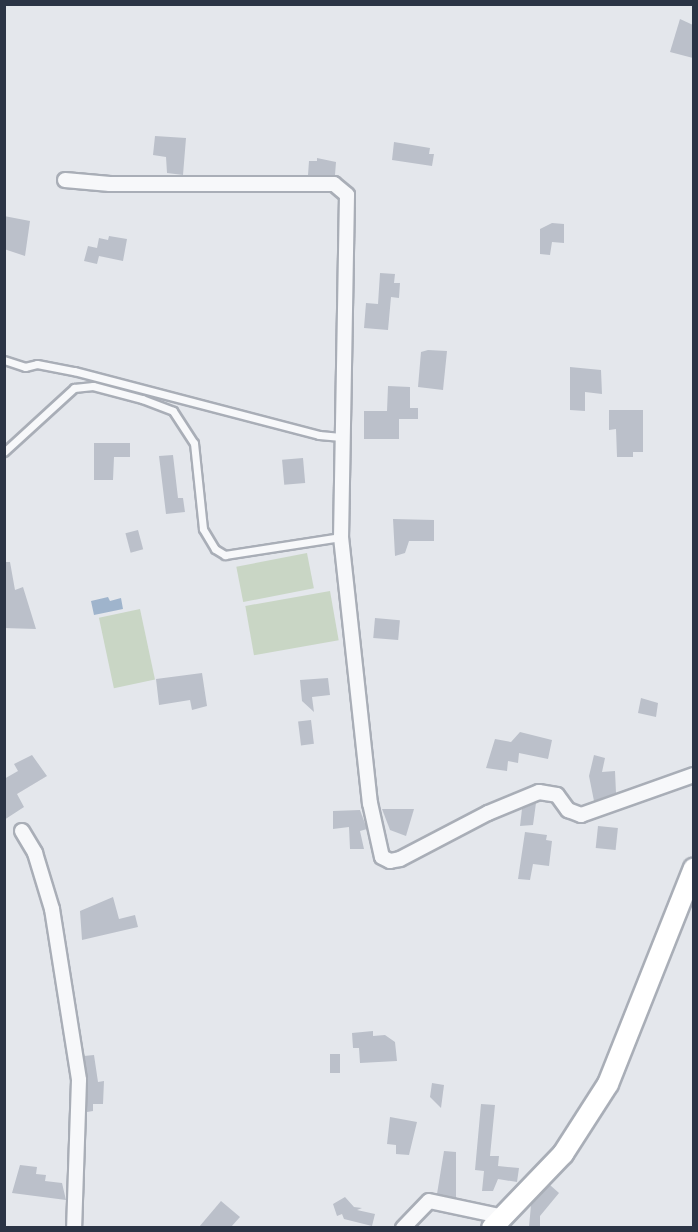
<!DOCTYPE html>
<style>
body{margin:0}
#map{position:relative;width:698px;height:1232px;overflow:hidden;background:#e4e7ec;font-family:Rubik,sans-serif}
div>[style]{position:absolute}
.green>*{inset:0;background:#c9d6c5;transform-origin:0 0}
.water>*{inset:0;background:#9fb4cc}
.building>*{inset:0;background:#bbc0ca;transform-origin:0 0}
.roads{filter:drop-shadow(2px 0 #a9aeb7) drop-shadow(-2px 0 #a9aeb7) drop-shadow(0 2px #a9aeb7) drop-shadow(0 -2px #a9aeb7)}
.lane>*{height:7px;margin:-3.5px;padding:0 3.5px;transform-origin:3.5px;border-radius:3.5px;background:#f7f8fa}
.street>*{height:14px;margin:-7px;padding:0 7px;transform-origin:7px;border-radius:7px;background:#f7f8fa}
.secondary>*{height:20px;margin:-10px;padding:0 10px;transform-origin:10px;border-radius:10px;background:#fff}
span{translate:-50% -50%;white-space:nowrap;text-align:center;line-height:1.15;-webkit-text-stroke:6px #f4f6f9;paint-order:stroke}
.frame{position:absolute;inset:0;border:6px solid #2b3445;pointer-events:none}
</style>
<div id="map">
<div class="green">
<i style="left:307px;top:553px;width:36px;height:72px;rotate:79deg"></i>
<i style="left:330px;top:591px;width:50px;height:86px;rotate:80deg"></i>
<i style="left:140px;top:609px;width:72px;height:42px;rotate:78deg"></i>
</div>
<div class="water">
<i style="clip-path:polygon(108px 597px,110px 601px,121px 598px,123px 609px,94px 615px,91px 601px)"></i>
</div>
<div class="building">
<i style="clip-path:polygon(680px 19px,693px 25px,693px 58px,670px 52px)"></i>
<i style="clip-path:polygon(155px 136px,186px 138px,183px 175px,167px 173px,166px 157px,153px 155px)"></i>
<i style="clip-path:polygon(394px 142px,430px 148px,429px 154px,434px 154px,432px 166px,392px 160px)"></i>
<i style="clip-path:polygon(317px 158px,336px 162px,335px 175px,308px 175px,309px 161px,317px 161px)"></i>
<i style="clip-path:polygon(4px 216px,30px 221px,25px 256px,4px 249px)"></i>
<i style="clip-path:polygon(552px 223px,564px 224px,564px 243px,552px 242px,550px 255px,540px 254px,540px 229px)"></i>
<i style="clip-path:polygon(109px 236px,127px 239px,123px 261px,99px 256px,97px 264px,84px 261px,88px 246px,97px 248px,99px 238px,108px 240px)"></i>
<i style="clip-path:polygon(380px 273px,395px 274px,394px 283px,400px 283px,399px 298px,391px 297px,388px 330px,364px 328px,366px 303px,378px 304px)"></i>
<i style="clip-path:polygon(428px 350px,447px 351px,443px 390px,418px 387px,421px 352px)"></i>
<i style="clip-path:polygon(570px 367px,601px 370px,602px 394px,585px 392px,585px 411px,570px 410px)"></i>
<i style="clip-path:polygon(388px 386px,410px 387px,410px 408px,418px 408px,418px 419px,399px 419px,399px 439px,364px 439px,364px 411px,387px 411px)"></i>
<i style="clip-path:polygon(609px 410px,643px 410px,643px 452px,633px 452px,633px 457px,617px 457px,616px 429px,609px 430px)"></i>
<i style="clip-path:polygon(94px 443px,130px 443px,130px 457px,114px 457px,113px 480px,94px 480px)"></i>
<i style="clip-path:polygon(173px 455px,178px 498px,183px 498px,185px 512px,166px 514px,159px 456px)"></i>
<i style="left:303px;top:458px;width:25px;height:21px;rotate:85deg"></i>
<i style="clip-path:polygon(393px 519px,434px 520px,434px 541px,409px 541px,405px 553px,395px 556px)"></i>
<i style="left:138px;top:530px;width:20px;height:13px;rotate:75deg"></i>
<i style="clip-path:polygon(4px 562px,10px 562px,15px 590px,23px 587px,36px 629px,4px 628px)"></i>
<i style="left:375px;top:618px;width:25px;height:20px;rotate:5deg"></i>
<i style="clip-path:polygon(202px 673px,207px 706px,192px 710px,190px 700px,159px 705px,156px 679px)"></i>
<i style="clip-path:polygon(328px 678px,330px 695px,312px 697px,314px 712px,302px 701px,300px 680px)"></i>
<i style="clip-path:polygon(641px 698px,658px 703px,656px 717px,638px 713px)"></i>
<i style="left:311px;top:720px;width:24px;height:13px;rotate:83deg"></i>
<i style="clip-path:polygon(520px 732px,552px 740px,548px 759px,519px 753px,518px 763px,508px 761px,507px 771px,486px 768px,495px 739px,511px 742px)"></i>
<i style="clip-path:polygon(32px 755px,47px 776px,17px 794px,24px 807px,4px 820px,4px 779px,18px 771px,14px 764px)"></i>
<i style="clip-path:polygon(594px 755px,605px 758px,602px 772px,615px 771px,616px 793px,594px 801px,589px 776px)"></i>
<i style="clip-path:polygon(536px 803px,533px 825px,520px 826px,522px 809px)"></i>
<i style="clip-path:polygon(382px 809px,414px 809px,406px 836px,390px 830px)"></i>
<i style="clip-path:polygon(360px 810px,367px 829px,360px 831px,364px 849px,350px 849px,349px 827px,333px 829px,333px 811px)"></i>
<i style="left:598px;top:826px;width:20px;height:22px;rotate:6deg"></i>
<i style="clip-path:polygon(525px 832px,547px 835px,546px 840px,552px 841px,549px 866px,533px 864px,530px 880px,518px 879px)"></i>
<i style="clip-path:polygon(113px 897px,119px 919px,135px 915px,138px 927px,82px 940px,80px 911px)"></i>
<i style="clip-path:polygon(373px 1031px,373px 1036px,385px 1035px,395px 1042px,397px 1061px,360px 1063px,359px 1048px,353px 1048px,352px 1033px)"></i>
<i style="left:340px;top:1054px;width:19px;height:10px;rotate:90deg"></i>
<i style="clip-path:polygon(94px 1055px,98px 1082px,104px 1081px,103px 1104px,93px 1104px,93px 1111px,87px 1112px,84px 1056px)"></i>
<i style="clip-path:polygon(432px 1083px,444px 1085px,441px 1108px,430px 1097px)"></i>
<i style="clip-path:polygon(481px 1104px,495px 1105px,490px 1156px,499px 1156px,498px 1166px,519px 1168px,517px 1182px,498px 1179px,493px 1191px,482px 1191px,484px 1171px,475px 1170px)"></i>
<i style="clip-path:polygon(390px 1117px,417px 1122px,409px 1155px,396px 1154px,396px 1145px,387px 1144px)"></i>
<i style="clip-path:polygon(444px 1151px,456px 1152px,456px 1198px,437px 1194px)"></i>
<i style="clip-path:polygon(20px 1165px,37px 1167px,36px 1174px,46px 1175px,45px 1181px,62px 1183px,66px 1200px,12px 1193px)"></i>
<i style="clip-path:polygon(550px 1185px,559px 1193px,540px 1216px,540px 1227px,529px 1227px,531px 1205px)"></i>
<i style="clip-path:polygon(345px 1197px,354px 1207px,362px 1208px,357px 1210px,375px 1214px,372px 1226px,344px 1219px,342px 1214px,337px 1216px,333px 1204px)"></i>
<i style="clip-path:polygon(221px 1201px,240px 1217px,231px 1227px,199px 1227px)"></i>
</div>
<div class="roads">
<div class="lane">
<i style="left:4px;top:360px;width:22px;rotate:18deg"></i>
<i style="left:25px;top:367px;width:12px;rotate:-14deg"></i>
<i style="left:37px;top:364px;width:38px;rotate:11deg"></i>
<i style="left:74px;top:371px;width:253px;rotate:14.6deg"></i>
<i style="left:319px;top:435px;width:22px;rotate:5deg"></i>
<i style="left:4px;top:452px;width:95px;rotate:-42.4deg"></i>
<i style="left:74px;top:388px;width:19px;rotate:-6deg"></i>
<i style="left:93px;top:386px;width:51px;rotate:14.9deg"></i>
<i style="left:142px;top:399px;width:33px;rotate:21deg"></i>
<i style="left:173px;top:411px;width:38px;rotate:57deg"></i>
<i style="left:194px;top:443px;width:86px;rotate:84deg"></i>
<i style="left:203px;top:529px;width:23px;rotate:59deg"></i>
<i style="left:215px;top:549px;width:12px;rotate:31deg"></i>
<i style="left:225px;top:555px;width:117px;rotate:-8.8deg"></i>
</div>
<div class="street">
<i style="left:65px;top:180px;width:45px;rotate:5.1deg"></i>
<i style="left:110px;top:184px;width:224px"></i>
<i style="left:334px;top:184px;width:17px;rotate:40deg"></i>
<i style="left:347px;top:195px;width:342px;rotate:91deg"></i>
<i style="left:341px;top:537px;width:268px;rotate:83.8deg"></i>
<i style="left:370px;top:803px;width:55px;rotate:77.5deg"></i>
<i style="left:382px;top:857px;width:9px;rotate:27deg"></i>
<i style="left:390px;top:861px;width:10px;rotate:-11deg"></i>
<i style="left:400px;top:859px;width:99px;rotate:-27.6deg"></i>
<i style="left:488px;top:813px;width:55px;rotate:-22.4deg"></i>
<i style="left:539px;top:792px;width:18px;rotate:9deg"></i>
<i style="left:557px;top:795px;width:19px;rotate:54deg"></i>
<i style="left:568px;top:810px;width:14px;rotate:21deg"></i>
<i style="left:581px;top:815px;width:120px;rotate:-19.5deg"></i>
<i style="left:22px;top:831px;width:26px;rotate:59deg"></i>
<i style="left:35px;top:853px;width:59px;rotate:73.1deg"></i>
<i style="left:52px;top:909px;width:173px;rotate:81deg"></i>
<i style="left:79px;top:1080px;width:148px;rotate:91.9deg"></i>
<i style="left:403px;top:1228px;width:37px;rotate:-46deg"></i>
<i style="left:429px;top:1201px;width:77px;rotate:12deg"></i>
</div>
<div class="secondary">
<i style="left:492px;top:1228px;width:103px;rotate:-46.2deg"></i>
<i style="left:563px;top:1154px;width:83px;rotate:-57.3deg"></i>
<i style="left:608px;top:1084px;width:232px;rotate:-68.3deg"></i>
</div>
</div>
<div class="frame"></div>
</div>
